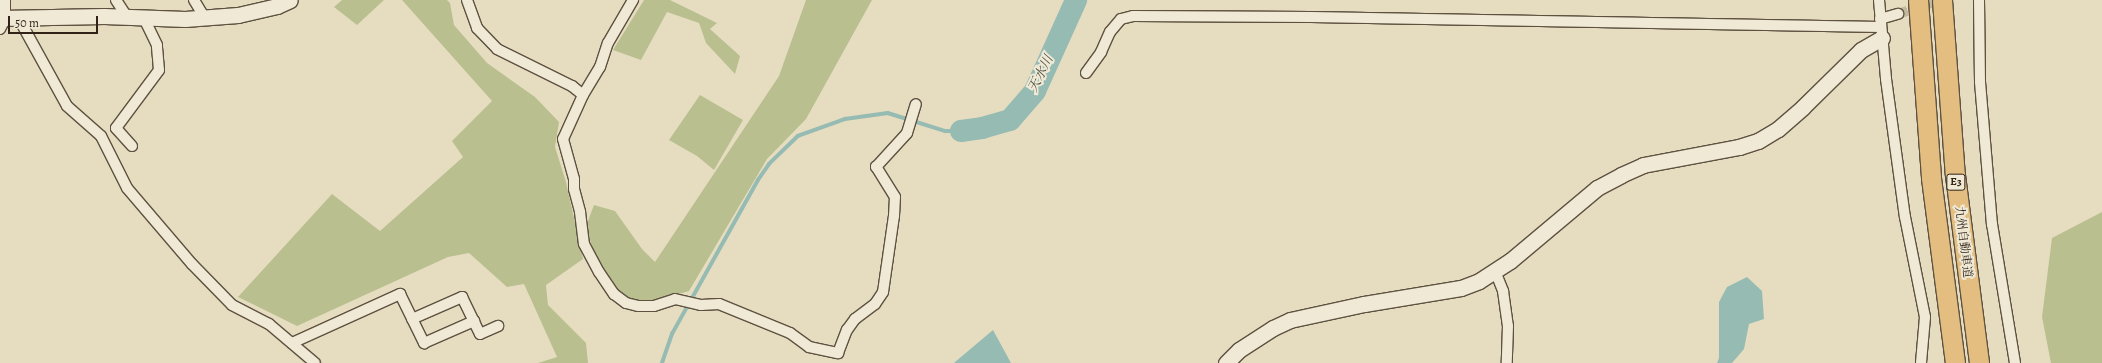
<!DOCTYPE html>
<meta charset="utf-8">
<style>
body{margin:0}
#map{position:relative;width:2102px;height:363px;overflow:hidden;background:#e6ddc0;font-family:Alegreya,"Noto Serif JP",serif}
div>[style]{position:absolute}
.green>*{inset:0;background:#b9bf8f}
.water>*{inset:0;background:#96bbb3}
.stream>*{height:3.5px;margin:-1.75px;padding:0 1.75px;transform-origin:1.75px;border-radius:1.75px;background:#96bbb3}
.river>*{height:22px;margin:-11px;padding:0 11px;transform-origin:11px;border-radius:11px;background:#96bbb3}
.street-tunnel>*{height:10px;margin-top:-5px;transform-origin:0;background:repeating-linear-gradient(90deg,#c2b89e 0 10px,transparent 0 15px)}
.roads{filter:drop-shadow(1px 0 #5e5140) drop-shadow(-1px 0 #5e5140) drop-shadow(0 1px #5e5140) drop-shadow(0 -1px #5e5140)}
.street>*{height:10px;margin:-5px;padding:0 5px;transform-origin:5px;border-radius:5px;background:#efe9d6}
.secondary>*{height:15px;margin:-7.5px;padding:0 7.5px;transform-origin:7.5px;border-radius:7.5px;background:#efe9d6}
.highway>*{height:19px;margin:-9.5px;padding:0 9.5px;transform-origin:9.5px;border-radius:9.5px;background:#e3be80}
span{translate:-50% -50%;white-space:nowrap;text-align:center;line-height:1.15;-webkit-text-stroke:4px #efe9d6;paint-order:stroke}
.shield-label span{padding:1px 3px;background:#efe9d6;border:1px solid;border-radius:3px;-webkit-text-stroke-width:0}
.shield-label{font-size:11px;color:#302216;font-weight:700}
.street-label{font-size:12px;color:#302216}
.water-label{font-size:13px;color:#4f5045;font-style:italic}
.scale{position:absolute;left:8px;top:16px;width:90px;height:18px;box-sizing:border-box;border:2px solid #302216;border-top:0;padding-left:5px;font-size:12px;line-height:14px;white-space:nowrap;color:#302216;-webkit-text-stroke:3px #efe9d6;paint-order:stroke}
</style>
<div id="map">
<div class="green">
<i style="clip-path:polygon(342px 0,384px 0,357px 25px,334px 7px)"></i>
<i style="clip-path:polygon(402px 0,447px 0,450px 3px,454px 25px,487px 63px,535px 97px,559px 122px,555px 147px,566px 182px,583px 259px,546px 285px,548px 305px,586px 343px,588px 363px,538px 363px,557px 357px,524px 284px,507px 287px,469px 253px,448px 257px,297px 326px,238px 297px,332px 194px,380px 231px,463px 157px,452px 141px,492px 101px)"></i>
<i style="clip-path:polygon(644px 0,670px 0,717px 23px,710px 29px,740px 56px,735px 74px,706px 43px,699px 23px,667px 12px,641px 60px,613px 50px)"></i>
<i style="clip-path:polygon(806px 0,872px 0,806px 119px,767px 159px,689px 291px,643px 305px,617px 292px,597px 264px,586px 226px,594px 205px,615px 211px,642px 249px,655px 262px,779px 76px)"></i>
<i style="clip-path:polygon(700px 95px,743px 120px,714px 170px,697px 156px,669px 140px)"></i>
<i style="clip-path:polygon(2102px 212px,2102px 363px,2051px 363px,2042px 317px,2052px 238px)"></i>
</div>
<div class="water">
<i style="clip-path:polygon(1747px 277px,1762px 291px,1764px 319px,1749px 324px,1744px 349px,1732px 363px,1717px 363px,1719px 358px,1719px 302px,1727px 287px)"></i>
<i style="clip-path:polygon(993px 330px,1011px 363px,954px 363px,955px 362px)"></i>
</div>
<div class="stream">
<i style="left:662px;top:363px;width:31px;rotate:-71deg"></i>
<i style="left:672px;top:334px;width:176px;rotate:-60.8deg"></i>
<i style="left:758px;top:180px;width:19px;rotate:-55deg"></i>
<i style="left:769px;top:164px;width:40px;rotate:-44deg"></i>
<i style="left:798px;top:136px;width:50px;rotate:-19.9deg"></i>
<i style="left:845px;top:119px;width:43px;rotate:-7.9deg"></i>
<i style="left:888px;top:113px;width:60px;rotate:17.5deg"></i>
<i style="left:945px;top:131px;width:16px"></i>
</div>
<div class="river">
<i style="left:961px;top:131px;width:21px;rotate:-8deg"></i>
<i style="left:982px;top:128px;width:29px;rotate:-16deg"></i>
<i style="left:1010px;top:120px;width:38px;rotate:-49deg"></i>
<i style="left:1035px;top:91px;width:100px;rotate:-65.7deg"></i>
</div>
<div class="street-tunnel">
<i style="left:1898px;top:14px;width:44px;rotate:-18.4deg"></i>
</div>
<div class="roads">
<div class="street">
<i style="left:116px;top:0;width:20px;rotate:57deg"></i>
<i style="left:194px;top:0;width:21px;rotate:59deg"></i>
<i style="left:467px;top:0;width:30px;rotate:70deg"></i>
<i style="left:477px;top:28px;width:29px;rotate:46deg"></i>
<i style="left:497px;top:49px;width:84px;rotate:26.3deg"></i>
<i style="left:572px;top:86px;width:14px;rotate:39deg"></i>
<i style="left:583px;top:95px;width:48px;rotate:114.4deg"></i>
<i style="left:563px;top:139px;width:41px;rotate:74.6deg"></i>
<i style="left:574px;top:179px;width:10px;rotate:90deg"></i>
<i style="left:574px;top:189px;width:24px;rotate:75deg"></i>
<i style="left:580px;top:212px;width:32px;rotate:83deg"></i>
<i style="left:584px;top:244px;width:32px;rotate:62deg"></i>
<i style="left:599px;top:272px;width:27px;rotate:56deg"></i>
<i style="left:614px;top:294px;width:15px;rotate:37deg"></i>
<i style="left:626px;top:303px;width:12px;rotate:14deg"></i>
<i style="left:638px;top:306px;width:16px"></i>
<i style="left:654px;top:306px;width:22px;rotate:-18deg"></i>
<i style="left:675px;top:299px;width:27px;rotate:13deg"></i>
<i style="left:701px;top:305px;width:18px;rotate:-3deg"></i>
<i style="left:719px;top:304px;width:77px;rotate:22.2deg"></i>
<i style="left:790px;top:333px;width:24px;rotate:36deg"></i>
<i style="left:809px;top:347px;width:30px;rotate:12deg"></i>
<i style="left:838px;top:353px;width:25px;rotate:-69deg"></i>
<i style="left:847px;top:330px;width:14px;rotate:-54deg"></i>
<i style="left:855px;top:319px;width:25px;rotate:-37deg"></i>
<i style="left:875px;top:304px;width:14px;rotate:-56deg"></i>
<i style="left:883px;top:292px;width:77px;rotate:-81.8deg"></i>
<i style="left:894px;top:216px;width:19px;rotate:-87deg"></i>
<i style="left:895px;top:197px;width:36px;rotate:-122deg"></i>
<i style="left:876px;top:167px;width:46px;rotate:-47.6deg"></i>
<i style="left:907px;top:133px;width:30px;rotate:-73deg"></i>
<i style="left:1879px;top:0;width:79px;rotate:84.9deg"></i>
<i style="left:1886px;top:79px;width:139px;rotate:82.2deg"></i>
<i style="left:1905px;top:217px;width:102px;rotate:78.7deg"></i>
<i style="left:1925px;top:317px;width:46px;rotate:95deg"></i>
<i style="left:1979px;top:0;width:82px;rotate:89.3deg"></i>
<i style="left:1980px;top:82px;width:143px;rotate:85.2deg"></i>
<i style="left:1992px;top:224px;width:141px;rotate:80.6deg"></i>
<i style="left:19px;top:19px;width:99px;rotate:61.1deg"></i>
<i style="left:67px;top:106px;width:45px;rotate:41.4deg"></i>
<i style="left:101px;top:136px;width:58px;rotate:63.4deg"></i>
<i style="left:127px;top:188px;width:100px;rotate:49.5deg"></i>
<i style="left:192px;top:264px;width:57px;rotate:45.7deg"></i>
<i style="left:232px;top:305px;width:42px;rotate:27.2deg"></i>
<i style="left:269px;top:324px;width:60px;rotate:40.3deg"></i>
<i style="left:1880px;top:19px;width:19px;rotate:-16deg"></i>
<i style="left:0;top:29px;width:11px;rotate:-63deg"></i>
<i style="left:5px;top:19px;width:19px;rotate:-90deg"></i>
<i style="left:1086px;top:73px;width:26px;rotate:-54deg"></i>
<i style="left:1101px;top:52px;width:22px;rotate:-66deg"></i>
<i style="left:1110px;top:32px;width:17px;rotate:-50deg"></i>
<i style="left:1121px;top:19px;width:12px;rotate:-14deg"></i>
<i style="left:1133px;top:16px;width:178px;rotate:0.3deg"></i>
<i style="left:1311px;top:17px;width:570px;rotate:1.01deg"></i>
<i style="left:583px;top:95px;width:33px;rotate:-59deg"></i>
<i style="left:600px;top:67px;width:25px;rotate:-72deg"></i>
<i style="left:608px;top:43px;width:50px;rotate:-59.8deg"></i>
<i style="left:132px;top:146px;width:24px;rotate:-132deg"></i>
<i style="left:116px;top:128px;width:72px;rotate:-53.4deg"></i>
<i style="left:159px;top:70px;width:25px;rotate:-95deg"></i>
<i style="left:157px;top:45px;width:30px;rotate:-116deg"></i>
<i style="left:1495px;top:271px;width:22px;rotate:68deg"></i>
<i style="left:1503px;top:291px;width:35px;rotate:82deg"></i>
<i style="left:1508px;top:326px;width:37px;rotate:92deg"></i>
<i style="left:412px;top:319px;width:55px;rotate:-23.7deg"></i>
<i style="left:462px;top:297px;width:41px;rotate:64.1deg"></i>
<i style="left:480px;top:334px;width:20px;rotate:-24deg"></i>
<i style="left:292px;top:343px;width:119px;rotate:-24.4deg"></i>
<i style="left:400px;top:294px;width:55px;rotate:63.9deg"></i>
<i style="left:424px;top:343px;width:55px;rotate:-23.7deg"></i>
</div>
<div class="secondary">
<i style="left:0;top:18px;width:104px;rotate:-1.1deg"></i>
<i style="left:104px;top:16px;width:81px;rotate:2.1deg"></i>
<i style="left:185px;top:19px;width:53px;rotate:-4.3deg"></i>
<i style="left:238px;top:15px;width:40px;rotate:-13deg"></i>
<i style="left:277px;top:6px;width:14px;rotate:-25deg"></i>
<i style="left:1226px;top:363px;width:18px;rotate:-45deg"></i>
<i style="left:1239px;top:350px;width:40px;rotate:-32.9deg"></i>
<i style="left:1273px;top:328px;width:19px;rotate:-25deg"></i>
<i style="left:1290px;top:320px;width:76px;rotate:-12.2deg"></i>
<i style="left:1364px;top:304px;width:98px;rotate:-9.4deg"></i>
<i style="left:1461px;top:288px;width:19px;rotate:-21deg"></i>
<i style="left:1479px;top:281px;width:37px;rotate:-33deg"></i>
<i style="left:1510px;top:261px;width:114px;rotate:-40deg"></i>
<i style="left:1597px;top:188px;width:27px;rotate:-28deg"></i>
<i style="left:1621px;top:175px;width:24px;rotate:-24deg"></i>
<i style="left:1643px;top:165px;width:98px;rotate:-10.6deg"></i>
<i style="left:1739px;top:147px;width:20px;rotate:-18deg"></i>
<i style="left:1758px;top:141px;width:23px;rotate:-31deg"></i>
<i style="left:1778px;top:129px;width:33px;rotate:-41deg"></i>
<i style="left:1803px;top:107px;width:81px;rotate:-44.5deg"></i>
<i style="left:1861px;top:50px;width:24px;rotate:-30deg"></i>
</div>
<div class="highway">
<i style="left:1918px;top:0;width:178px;rotate:85.8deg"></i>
<i style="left:1931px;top:178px;width:187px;rotate:82.6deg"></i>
<i style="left:1942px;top:0;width:175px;rotate:85.8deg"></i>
<i style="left:1955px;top:175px;width:190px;rotate:82.7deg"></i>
</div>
</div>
<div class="shield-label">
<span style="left:1956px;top:182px">E3</span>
</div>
<div class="street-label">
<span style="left:1963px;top:242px;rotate:83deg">九州自動車道</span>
</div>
<div class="water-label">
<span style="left:1041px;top:74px;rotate:-63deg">天水川</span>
</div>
<div class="scale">50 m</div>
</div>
